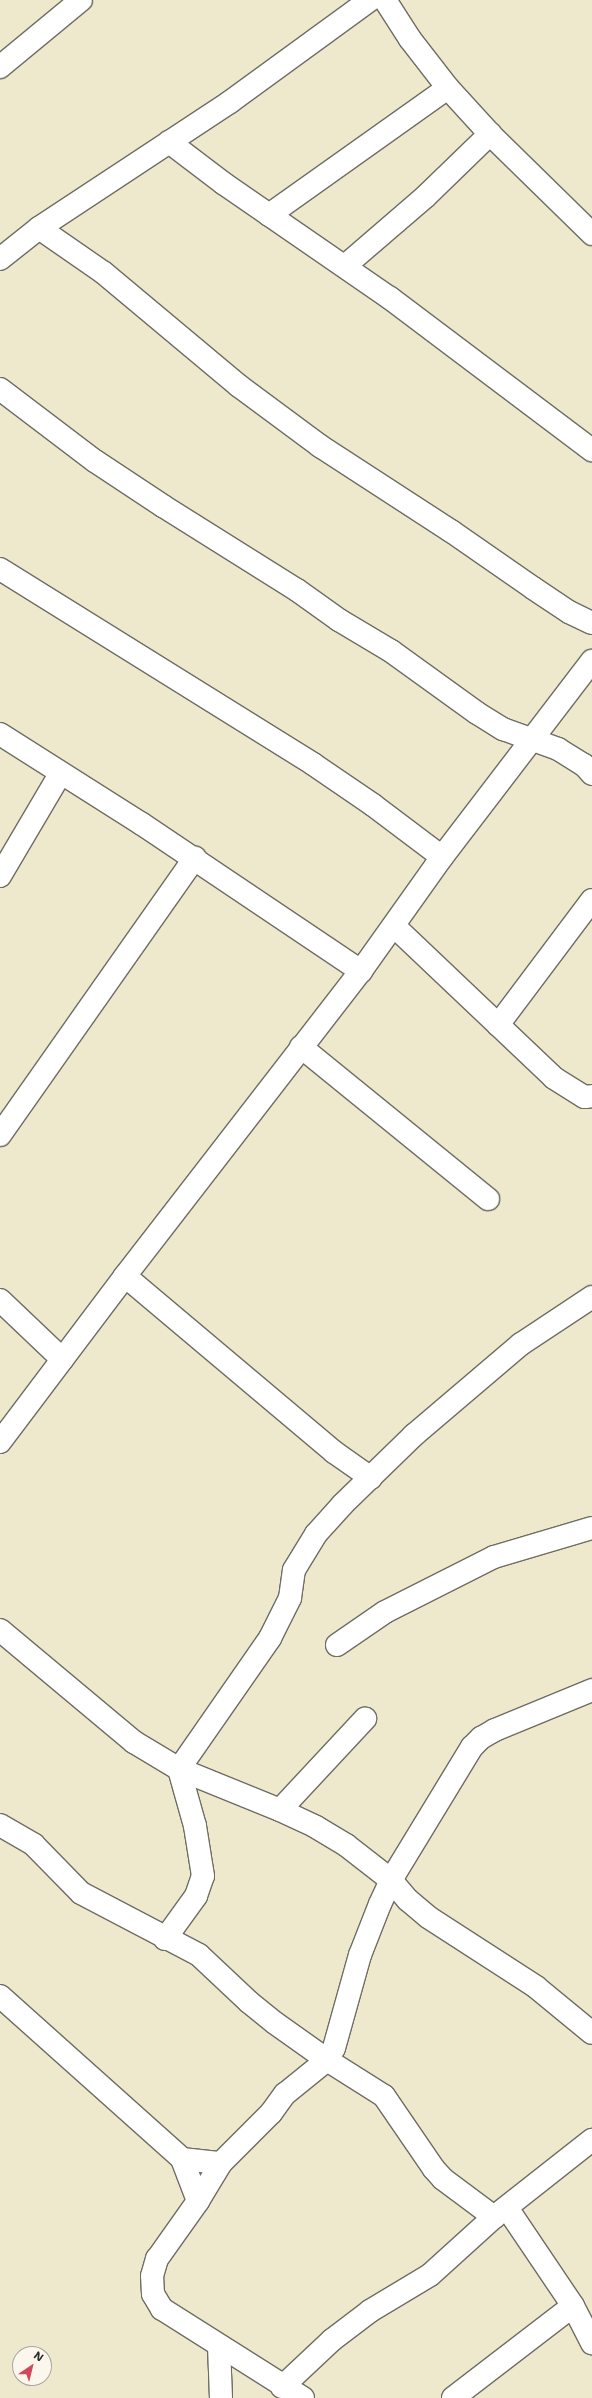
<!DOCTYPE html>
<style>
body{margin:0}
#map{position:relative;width:592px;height:2398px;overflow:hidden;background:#eee8cd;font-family:"Shantell Sans",sans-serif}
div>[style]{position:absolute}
.roads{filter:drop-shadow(1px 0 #6f6d64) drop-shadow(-1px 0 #6f6d64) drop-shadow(0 1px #6f6d64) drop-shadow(0 -1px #6f6d64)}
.minor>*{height:22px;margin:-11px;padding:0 11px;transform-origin:11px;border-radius:11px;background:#fff}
span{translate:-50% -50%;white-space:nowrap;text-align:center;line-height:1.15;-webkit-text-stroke:3.5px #fbf7ec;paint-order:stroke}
.north{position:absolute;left:12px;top:2346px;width:40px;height:40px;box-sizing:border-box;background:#fbf7ec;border:1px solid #a8a59f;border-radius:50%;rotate:35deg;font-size:11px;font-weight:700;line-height:16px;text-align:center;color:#2b2b2b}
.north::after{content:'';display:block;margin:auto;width:14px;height:18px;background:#d1495b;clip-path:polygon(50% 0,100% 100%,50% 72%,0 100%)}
</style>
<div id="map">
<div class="roads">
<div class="minor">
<i style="left:385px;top:0;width:46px;rotate:57.3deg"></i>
<i style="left:410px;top:39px;width:62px;rotate:52.2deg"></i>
<i style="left:448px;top:88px;width:62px;rotate:47.6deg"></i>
<i style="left:490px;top:134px;width:143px;rotate:44.4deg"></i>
<i style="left:0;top:67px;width:105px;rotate:-39.6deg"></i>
<i style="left:169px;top:142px;width:68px;rotate:37.2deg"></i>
<i style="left:223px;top:183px;width:203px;rotate:34.6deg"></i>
<i style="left:390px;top:298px;width:253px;rotate:37deg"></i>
<i style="left:269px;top:215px;width:219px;rotate:-35.4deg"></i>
<i style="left:39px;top:228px;width:79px;rotate:34.7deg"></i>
<i style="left:104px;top:273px;width:176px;rotate:39.9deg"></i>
<i style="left:239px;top:386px;width:101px;rotate:36.5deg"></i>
<i style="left:320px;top:446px;width:156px;rotate:33deg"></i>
<i style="left:451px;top:531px;width:100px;rotate:34.8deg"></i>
<i style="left:533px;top:588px;width:43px;rotate:33.7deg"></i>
<i style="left:569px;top:612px;width:25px;rotate:26deg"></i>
<i style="left:0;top:259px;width:50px;rotate:-38.5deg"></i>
<i style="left:39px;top:228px;width:229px;rotate:-33.4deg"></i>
<i style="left:230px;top:102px;width:173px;rotate:-36.1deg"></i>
<i style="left:346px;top:265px;width:104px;rotate:-40.7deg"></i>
<i style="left:425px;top:197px;width:91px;rotate:-44.1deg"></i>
<i style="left:0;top:389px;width:119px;rotate:37.2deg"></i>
<i style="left:95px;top:461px;width:82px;rotate:33.5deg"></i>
<i style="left:163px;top:506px;width:158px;rotate:32.1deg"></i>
<i style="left:297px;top:590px;width:52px;rotate:35.5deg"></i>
<i style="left:339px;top:620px;width:61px;rotate:30.8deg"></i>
<i style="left:391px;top:651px;width:106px;rotate:35.8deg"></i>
<i style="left:477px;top:713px;width:31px;rotate:32deg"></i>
<i style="left:503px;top:729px;width:59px;rotate:20deg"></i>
<i style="left:558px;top:749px;width:31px;rotate:32deg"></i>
<i style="left:584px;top:765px;width:12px;rotate:48deg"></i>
<i style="left:0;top:569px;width:369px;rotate:31.9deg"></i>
<i style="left:313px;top:764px;width:73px;rotate:34.3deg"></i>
<i style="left:373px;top:805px;width:86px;rotate:37deg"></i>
<i style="left:0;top:734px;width:168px;rotate:32.4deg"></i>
<i style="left:142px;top:824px;width:264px;rotate:33.9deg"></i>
<i style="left:0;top:876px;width:118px;rotate:-59.5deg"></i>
<i style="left:394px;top:926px;width:221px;rotate:43.5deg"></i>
<i style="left:554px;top:1078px;width:36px;rotate:32deg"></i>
<i style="left:585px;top:1097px;width:7px;rotate:-8deg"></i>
<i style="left:498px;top:1025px;width:156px;rotate:-53.1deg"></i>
<i style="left:301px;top:1047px;width:241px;rotate:39.1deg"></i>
<i style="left:0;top:1135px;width:339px;rotate:-54.9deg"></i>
<i style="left:125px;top:1276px;width:273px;rotate:40.1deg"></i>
<i style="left:334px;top:1452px;width:45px;rotate:35.1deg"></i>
<i style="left:0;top:1300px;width:86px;rotate:43.6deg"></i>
<i style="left:0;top:1442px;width:208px;rotate:-53deg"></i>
<i style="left:125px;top:1276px;width:386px;rotate:-52.3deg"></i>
<i style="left:361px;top:971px;width:140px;rotate:-54.6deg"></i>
<i style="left:442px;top:857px;width:247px;rotate:-52.6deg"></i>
<i style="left:0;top:1630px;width:175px;rotate:39.9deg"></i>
<i style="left:134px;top:1742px;width:52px;rotate:31deg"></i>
<i style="left:179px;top:1769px;width:109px;rotate:22.1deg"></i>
<i style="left:280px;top:1810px;width:40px;rotate:25deg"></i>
<i style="left:316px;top:1827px;width:35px;rotate:31deg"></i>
<i style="left:346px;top:1845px;width:57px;rotate:37.9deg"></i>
<i style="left:391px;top:1880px;width:26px;rotate:50deg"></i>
<i style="left:408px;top:1900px;width:26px;rotate:40deg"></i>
<i style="left:428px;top:1917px;width:129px;rotate:32.9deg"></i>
<i style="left:536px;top:1987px;width:72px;rotate:39.4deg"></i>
<i style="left:337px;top:1645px;width:58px;rotate:-34.5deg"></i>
<i style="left:385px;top:1612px;width:122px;rotate:-26.8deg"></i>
<i style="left:494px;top:1557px;width:102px;rotate:-16.5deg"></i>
<i style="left:179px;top:1769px;width:160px;rotate:-55.2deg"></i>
<i style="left:270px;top:1638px;width:45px;rotate:-63.4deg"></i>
<i style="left:290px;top:1598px;width:28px;rotate:-82deg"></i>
<i style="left:294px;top:1570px;width:42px;rotate:-58.6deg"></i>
<i style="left:316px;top:1534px;width:40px;rotate:-48deg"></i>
<i style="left:343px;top:1504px;width:99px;rotate:-44.2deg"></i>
<i style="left:414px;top:1435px;width:140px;rotate:-40.4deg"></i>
<i style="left:521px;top:1344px;width:85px;rotate:-33.5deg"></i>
<i style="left:280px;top:1810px;width:125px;rotate:-47deg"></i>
<i style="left:0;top:1825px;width:39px;rotate:30deg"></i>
<i style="left:34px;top:1845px;width:67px;rotate:45.6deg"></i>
<i style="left:81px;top:1893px;width:133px;rotate:27.7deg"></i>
<i style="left:199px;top:1955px;width:69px;rotate:43.2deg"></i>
<i style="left:249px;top:2002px;width:33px;rotate:39deg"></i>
<i style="left:275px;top:2023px;width:64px;rotate:35.4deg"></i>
<i style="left:327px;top:2060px;width:67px;rotate:32.3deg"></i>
<i style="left:384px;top:2096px;width:88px;rotate:55.6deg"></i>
<i style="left:434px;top:2169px;width:13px;rotate:48deg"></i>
<i style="left:443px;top:2179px;width:64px;rotate:36.7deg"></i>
<i style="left:165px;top:1939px;width:53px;rotate:-54.2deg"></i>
<i style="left:196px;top:1896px;width:21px;rotate:-71deg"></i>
<i style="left:203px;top:1876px;width:51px;rotate:-99.1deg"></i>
<i style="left:195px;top:1826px;width:59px;rotate:-105.7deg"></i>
<i style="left:0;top:1996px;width:244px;rotate:41.8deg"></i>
<i style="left:182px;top:2159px;width:45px;rotate:69.1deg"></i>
<i style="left:182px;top:2159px;width:39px;rotate:6deg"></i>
<i style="left:507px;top:2208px;width:118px;rotate:56deg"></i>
<i style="left:573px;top:2306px;width:42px;rotate:62.8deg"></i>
<i style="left:219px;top:2346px;width:52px;rotate:87.8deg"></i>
<i style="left:282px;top:2387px;width:69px;rotate:-43.2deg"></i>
<i style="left:332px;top:2340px;width:48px;rotate:-37.3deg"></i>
<i style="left:370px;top:2311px;width:70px;rotate:-31deg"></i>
<i style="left:430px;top:2275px;width:86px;rotate:-42.2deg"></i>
<i style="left:494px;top:2217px;width:125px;rotate:-38.2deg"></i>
<i style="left:303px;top:2398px;width:167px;rotate:-147.7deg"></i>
<i style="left:162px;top:2309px;width:17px;rotate:-121deg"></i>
<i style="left:153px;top:2294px;width:18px;rotate:-93deg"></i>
<i style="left:152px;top:2276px;width:18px;rotate:-74deg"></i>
<i style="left:157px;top:2259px;width:71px;rotate:-54.7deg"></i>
<i style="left:198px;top:2201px;width:44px;rotate:-58.8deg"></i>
<i style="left:221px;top:2163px;width:71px;rotate:-45deg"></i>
<i style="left:271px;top:2113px;width:24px;rotate:-54deg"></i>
<i style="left:285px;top:2094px;width:54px;rotate:-39deg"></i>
<i style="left:327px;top:2060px;width:14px;rotate:-60deg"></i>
<i style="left:334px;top:2048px;width:97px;rotate:-74.4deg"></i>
<i style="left:360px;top:1955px;width:55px;rotate:-68.6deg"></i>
<i style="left:380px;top:1904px;width:26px;rotate:-65deg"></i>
<i style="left:391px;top:1880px;width:156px;rotate:-58.7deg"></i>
<i style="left:472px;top:1747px;width:13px;rotate:-45deg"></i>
<i style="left:481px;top:1738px;width:16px;rotate:-30deg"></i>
<i style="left:495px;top:1730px;width:105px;rotate:-22.4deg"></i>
<i style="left:453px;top:2398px;width:151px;rotate:-37.5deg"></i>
</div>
</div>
<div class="north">N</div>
</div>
